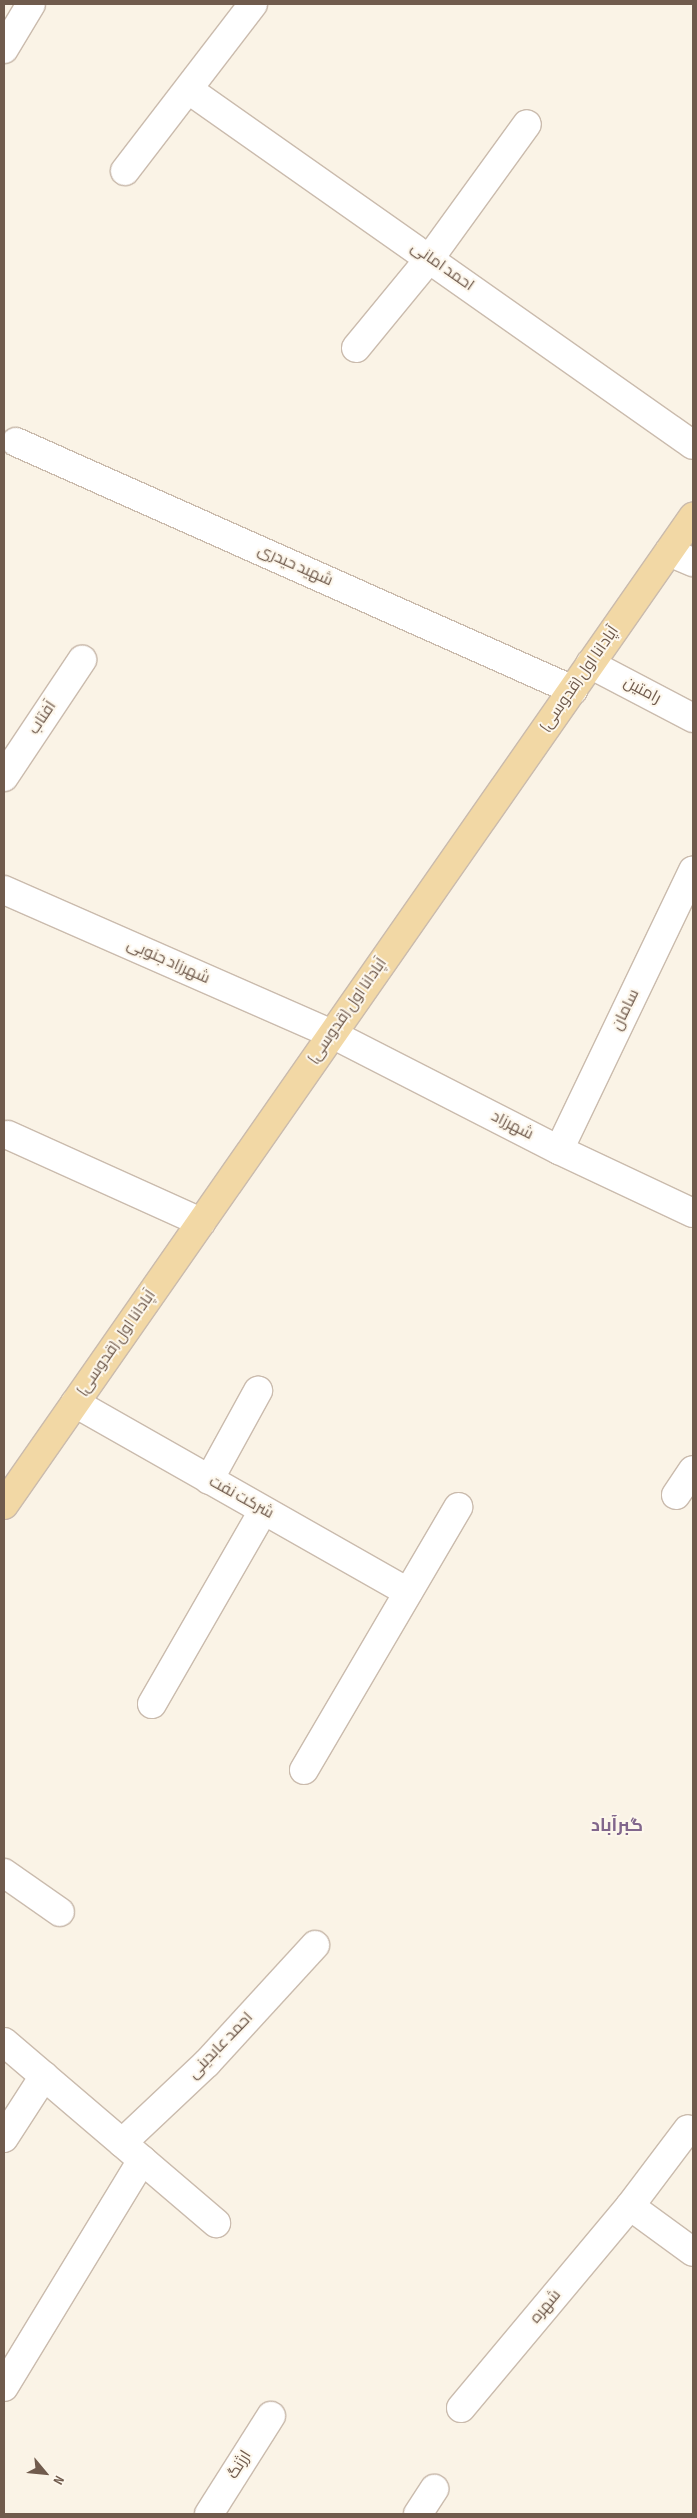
<!DOCTYPE html>
<meta charset="utf-8">
<style>
body{margin:0}
#map{position:relative;width:697px;height:2518px;overflow:hidden;background:#faf3e6;font-family:"Sofia Sans Condensed",Cairo,sans-serif}
div>[style]{position:absolute}
.roads{filter:drop-shadow(1px 0 #cabbad) drop-shadow(-1px 0 #cabbad) drop-shadow(0 1px #cabbad) drop-shadow(0 -1px #cabbad)}
.minor>*{height:28px;margin:-14px;padding:0 14px;transform-origin:14px;border-radius:14px;background:#fff}
.major>*{height:28px;margin:-14px;padding:0 14px;transform-origin:14px;border-radius:14px;background:#f2d8a5}
span{translate:-50% -50%;white-space:nowrap;text-align:center;line-height:1.15;-webkit-text-stroke:4px #fdf7ec;paint-order:stroke}
.street-label{font-size:16px;color:#705b4d}
.neighbourhood-label{font-size:18px;color:#81668c;font-weight:700}
.frame{position:absolute;inset:0;border:5px solid #705b4d;pointer-events:none}
.north{position:absolute;left:20px;top:2448px;width:50px;height:50px;-webkit-text-stroke:4px #fdf7ec;paint-order:stroke;rotate:118deg;font-size:14px;font-weight:700;line-height:20px;text-align:center;color:#705b4d}
.north::after{content:'';display:block;margin:auto;width:18px;height:22px;background:#705b4d;clip-path:polygon(50% 0,100% 100%,50% 72%,0 100%)}
</style>
<div id="map">
<div class="roads">
<div class="minor">
<i style="left:4px;top:49px;width:52px;rotate:-59deg"></i>
<i style="left:189px;top:90px;width:616px;rotate:35.16deg"></i>
<i style="left:125px;top:171px;width:210px;rotate:-52.5deg"></i>
<i style="left:356px;top:348px;width:117px;rotate:-50.6deg"></i>
<i style="left:430px;top:258px;width:165px;rotate:-54.1deg"></i>
<i style="left:16px;top:442px;width:610px;rotate:24deg"></i>
<i style="left:669px;top:552px;width:26px;rotate:23deg"></i>
<i style="left:590px;top:664px;width:116px;rotate:27.7deg"></i>
<i style="left:4px;top:777px;width:141px;rotate:-56.3deg"></i>
<i style="left:4px;top:890px;width:358px;rotate:23.7deg"></i>
<i style="left:332px;top:1034px;width:255px;rotate:27.1deg"></i>
<i style="left:559px;top:1150px;width:148px;rotate:25.2deg"></i>
<i style="left:8px;top:1135px;width:212px;rotate:24.3deg"></i>
<i style="left:559px;top:1150px;width:310px;rotate:-64.4deg"></i>
<i style="left:75px;top:1403px;width:383px;rotate:29.6deg"></i>
<i style="left:209px;top:1480px;width:102px;rotate:-61.2deg"></i>
<i style="left:676px;top:1495px;width:30px;rotate:-56deg"></i>
<i style="left:152px;top:1704px;width:223px;rotate:-60.1deg"></i>
<i style="left:304px;top:1770px;width:305px;rotate:-59.6deg"></i>
<i style="left:4px;top:1873px;width:68px;rotate:34.9deg"></i>
<i style="left:4px;top:2042px;width:279px;rotate:40.5deg"></i>
<i style="left:4px;top:2138px;width:74px;rotate:-57.2deg"></i>
<i style="left:122px;top:2143px;width:117px;rotate:-43.3deg"></i>
<i style="left:207px;top:2063px;width:160px;rotate:-47.5deg"></i>
<i style="left:630px;top:2206px;width:78px;rotate:36.1deg"></i>
<i style="left:4px;top:2387px;width:266px;rotate:-58.7deg"></i>
<i style="left:461px;top:2408px;width:263px;rotate:-50.1deg"></i>
<i style="left:630px;top:2206px;width:96px;rotate:-53deg"></i>
<i style="left:209px;top:2514px;width:116px;rotate:-57.7deg"></i>
<i style="left:418px;top:2514px;width:30px;rotate:-57deg"></i>
</div>
<div class="major">
<i style="left:4px;top:1505px;width:1205px;rotate:-55.11deg"></i>
</div>
</div>
<div class="street-label">
<span style="left:442px;top:267px;rotate:35deg">احمد امانی</span>
<span style="left:295px;top:566px;rotate:24deg">شهید حیدری</span>
<span style="left:580px;top:679px;rotate:-55deg">آپادانا اول (قدوسی)</span>
<span style="left:642px;top:691px;rotate:28deg">رامتین</span>
<span style="left:43px;top:718px;rotate:-56deg">آفتاب</span>
<span style="left:168px;top:962px;rotate:24deg">شهرزاد جنوبی</span>
<span style="left:626px;top:1010px;rotate:-64deg">سامان</span>
<span style="left:348px;top:1011px;rotate:-55deg">آپادانا اول (قدوسی)</span>
<span style="left:512px;top:1126px;rotate:27deg">شهرزاد</span>
<span style="left:117px;top:1343px;rotate:-55deg">آپادانا اول (قدوسی)</span>
<span style="left:241px;top:1498px;rotate:29deg">شرکت نفت</span>
<span style="left:221px;top:2046px;rotate:-46deg">احمد عابدینی</span>
<span style="left:546px;top:2307px;rotate:-50deg">شهره</span>
<span style="left:240px;top:2465px;rotate:-58deg">ارژنگ</span>
</div>
<div class="neighbourhood-label">
<span style="left:617px;top:1826px">گبرآباد</span>
</div>
<div class="frame"></div>
<div class="north">N</div>
</div>
